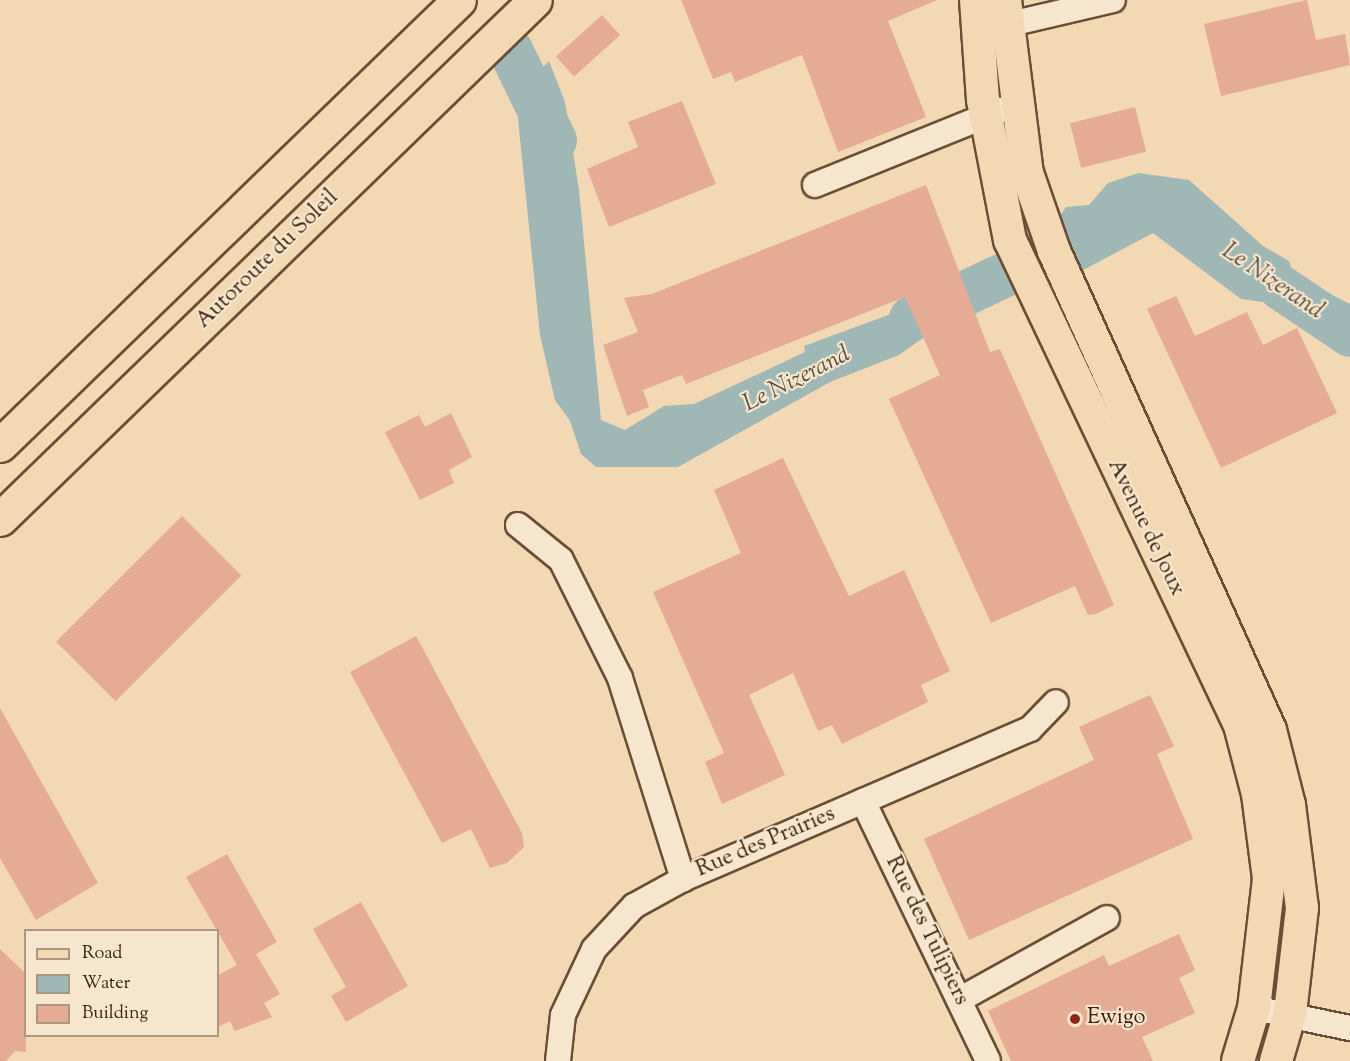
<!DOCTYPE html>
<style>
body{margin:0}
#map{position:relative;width:1350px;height:1061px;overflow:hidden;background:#f2d8b3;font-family:"Sorts Mill Goudy",serif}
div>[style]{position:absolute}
.water>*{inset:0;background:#9fb8b6}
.river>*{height:45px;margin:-22.5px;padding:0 22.5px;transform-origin:22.5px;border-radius:22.5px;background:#9fb8b6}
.building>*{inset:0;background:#e5ab94;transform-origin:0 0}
.roads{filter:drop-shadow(2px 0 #694e35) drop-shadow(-2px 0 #694e35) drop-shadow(0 2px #694e35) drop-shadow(0 -2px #694e35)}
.minor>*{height:24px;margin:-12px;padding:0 12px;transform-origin:12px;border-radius:12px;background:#f7e6ce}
.major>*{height:32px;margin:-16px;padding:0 16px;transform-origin:16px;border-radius:16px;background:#f2d8b3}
.highway>*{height:33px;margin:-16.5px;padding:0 16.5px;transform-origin:16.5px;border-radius:16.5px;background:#f2d8b3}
.dots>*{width:16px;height:16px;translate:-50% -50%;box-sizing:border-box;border:3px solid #f7e6ce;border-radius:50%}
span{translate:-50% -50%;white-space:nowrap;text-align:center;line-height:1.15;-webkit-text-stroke:4.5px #f7e6ce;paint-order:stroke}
.street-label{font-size:22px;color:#3b200b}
.poi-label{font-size:22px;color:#3b200b}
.left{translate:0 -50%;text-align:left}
.water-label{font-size:24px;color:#594e3e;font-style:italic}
.legend{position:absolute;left:24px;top:929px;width:195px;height:108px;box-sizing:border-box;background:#f7e6ce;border:2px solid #ac9780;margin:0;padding:8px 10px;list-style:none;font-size:18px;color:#3b200b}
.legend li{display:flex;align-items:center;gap:12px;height:30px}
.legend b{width:30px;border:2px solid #ac9780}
</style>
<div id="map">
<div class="water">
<i style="clip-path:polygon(549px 61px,565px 102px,579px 190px,601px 420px,625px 430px,664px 406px,694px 404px,805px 352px,804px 346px,910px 307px,923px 338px,899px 355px,830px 382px,678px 467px,596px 467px,581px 454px,570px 421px,555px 400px,540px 335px,518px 119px,527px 83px)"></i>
<i style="clip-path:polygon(1138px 173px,1189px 180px,1263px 246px,1289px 261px,1294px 276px,1350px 304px,1350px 334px,1291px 306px,1241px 299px,1153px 233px,1070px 277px,1047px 235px,1066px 207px,1089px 205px,1108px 183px)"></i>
</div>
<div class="river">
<i style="left:510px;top:50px;width:100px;rotate:63.9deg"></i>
<i style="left:1280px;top:287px;width:84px;rotate:33.9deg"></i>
<i style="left:911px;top:318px;width:203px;rotate:-25.1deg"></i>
</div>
<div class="building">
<i style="clip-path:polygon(681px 0,937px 0,888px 21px,926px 117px,838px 152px,802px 55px,735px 82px,731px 72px,713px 79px)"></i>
<i style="clip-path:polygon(1307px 0,1316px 40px,1345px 34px,1350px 65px,1221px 96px,1204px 24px)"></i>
<i style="left:602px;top:15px;width:27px;height:62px;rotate:48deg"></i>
<i style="clip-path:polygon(682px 101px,716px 184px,609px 227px,587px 169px,638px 147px,628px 122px)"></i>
<i style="left:1135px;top:107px;width:46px;height:67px;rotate:76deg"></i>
<i style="clip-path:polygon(926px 185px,990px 352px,1000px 349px,1114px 605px,1096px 614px,1088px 615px,1075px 586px,991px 623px,889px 399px,940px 375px,905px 297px,686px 384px,682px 375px,643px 390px,649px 407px,627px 416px,603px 345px,638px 332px,624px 298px,652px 294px)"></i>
<i style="clip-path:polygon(1176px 296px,1195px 336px,1247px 312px,1263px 345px,1297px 328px,1337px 413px,1221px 468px,1147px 309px)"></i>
<i style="clip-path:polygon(451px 413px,472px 457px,449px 470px,454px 483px,420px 500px,385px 432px,419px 415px,425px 427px)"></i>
<i style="clip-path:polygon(783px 458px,849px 596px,904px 570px,950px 671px,921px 685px,928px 702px,842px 744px,832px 725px,818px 731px,793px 673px,749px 695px,785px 775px,722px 804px,705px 762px,724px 753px,653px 592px,741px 553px,714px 490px)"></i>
<i style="left:182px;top:516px;width:84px;height:178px;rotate:45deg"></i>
<i style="clip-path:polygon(416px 636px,522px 833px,524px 847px,507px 863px,490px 868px,471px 829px,442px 843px,350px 672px)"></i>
<i style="clip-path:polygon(1150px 695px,1174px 746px,1157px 754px,1193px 839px,969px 940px,924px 839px,1094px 760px,1079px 727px)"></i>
<i style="clip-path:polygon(0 708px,98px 883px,36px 920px,0 858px)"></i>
<i style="clip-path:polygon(227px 854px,277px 942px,256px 954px,280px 994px,264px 1003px,272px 1017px,235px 1031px,230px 1021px,218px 1027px,218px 975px,237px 965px,186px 877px)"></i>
<i style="clip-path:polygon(361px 902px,408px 986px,346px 1022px,331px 996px,346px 987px,313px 929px)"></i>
<i style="clip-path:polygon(1179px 934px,1195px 970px,1179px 978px,1195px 1013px,1142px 1037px,1153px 1061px,1011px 1061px,988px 1011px,1104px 955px,1109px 966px)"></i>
<i style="clip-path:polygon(0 949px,26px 974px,26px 1052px,15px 1051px,6px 1061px,0 1061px)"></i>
</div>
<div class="roads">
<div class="minor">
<i style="left:993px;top:28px;width:123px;rotate:-13.1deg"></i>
<i style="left:815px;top:185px;width:201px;rotate:-22deg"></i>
<i style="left:518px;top:525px;width:55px;rotate:39.1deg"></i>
<i style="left:561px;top:560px;width:132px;rotate:63.4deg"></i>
<i style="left:620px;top:678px;width:211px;rotate:72.6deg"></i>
<i style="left:863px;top:801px;width:288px;rotate:64.3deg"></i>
<i style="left:959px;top:1000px;width:169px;rotate:-29deg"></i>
<i style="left:1254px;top:1008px;width:98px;rotate:11.8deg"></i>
<i style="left:558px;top:1061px;width:46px;rotate:-83.8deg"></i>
<i style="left:563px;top:1015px;width:73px;rotate:-64.8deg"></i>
<i style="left:594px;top:949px;width:59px;rotate:-47.1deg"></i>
<i style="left:634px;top:906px;width:56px;rotate:-28.9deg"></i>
<i style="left:683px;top:879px;width:378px;rotate:-23.4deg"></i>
<i style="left:1030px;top:729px;width:37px;rotate:-46deg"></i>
</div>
<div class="major">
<i style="left:976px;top:0;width:100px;rotate:86deg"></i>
<i style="left:983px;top:100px;width:143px;rotate:79.1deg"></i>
<i style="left:1010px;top:240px;width:537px;rotate:64.63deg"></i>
<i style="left:1240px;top:725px;width:71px;rotate:75.4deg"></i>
<i style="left:1258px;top:794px;width:86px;rotate:82.6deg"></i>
<i style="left:1269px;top:879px;width:130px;rotate:96.6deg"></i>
<i style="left:1254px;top:1008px;width:55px;rotate:106.8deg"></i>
<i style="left:1005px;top:0;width:174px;rotate:82.8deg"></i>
<i style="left:1027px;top:173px;width:83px;rotate:70.9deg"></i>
<i style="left:1054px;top:251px;width:525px;rotate:65.73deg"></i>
<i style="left:1270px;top:730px;width:77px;rotate:75.8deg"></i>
<i style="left:1289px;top:805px;width:104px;rotate:82.8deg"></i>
<i style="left:1302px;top:908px;width:106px;rotate:96.5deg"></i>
<i style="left:1290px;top:1013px;width:50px;rotate:106.3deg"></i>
</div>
<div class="highway">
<i style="left:0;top:445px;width:639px;rotate:-44.11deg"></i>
<i style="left:0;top:519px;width:745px;rotate:-44.13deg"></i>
</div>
</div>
<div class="dots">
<i style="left:1075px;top:1019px;background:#8f2418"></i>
</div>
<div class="street-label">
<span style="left:268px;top:260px;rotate:-44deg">Autoroute du Soleil</span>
<span style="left:1145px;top:528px;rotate:64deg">Avenue de Joux</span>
<span style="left:766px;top:843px;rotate:-23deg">Rue des Prairies</span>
<span style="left:926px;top:931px;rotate:64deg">Rue des Tulipiers</span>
</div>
<div class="poi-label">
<span class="left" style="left:1087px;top:1019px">Ewigo</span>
</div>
<div class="water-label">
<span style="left:1272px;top:282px;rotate:34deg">Le Nizerand</span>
<span style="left:797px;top:380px;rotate:-27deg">Le Nizerand</span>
</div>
<ul class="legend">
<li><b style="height:8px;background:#f2d8b3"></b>Road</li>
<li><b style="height:16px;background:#9fb8b6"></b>Water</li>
<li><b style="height:16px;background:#e5ab94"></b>Building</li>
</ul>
</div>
